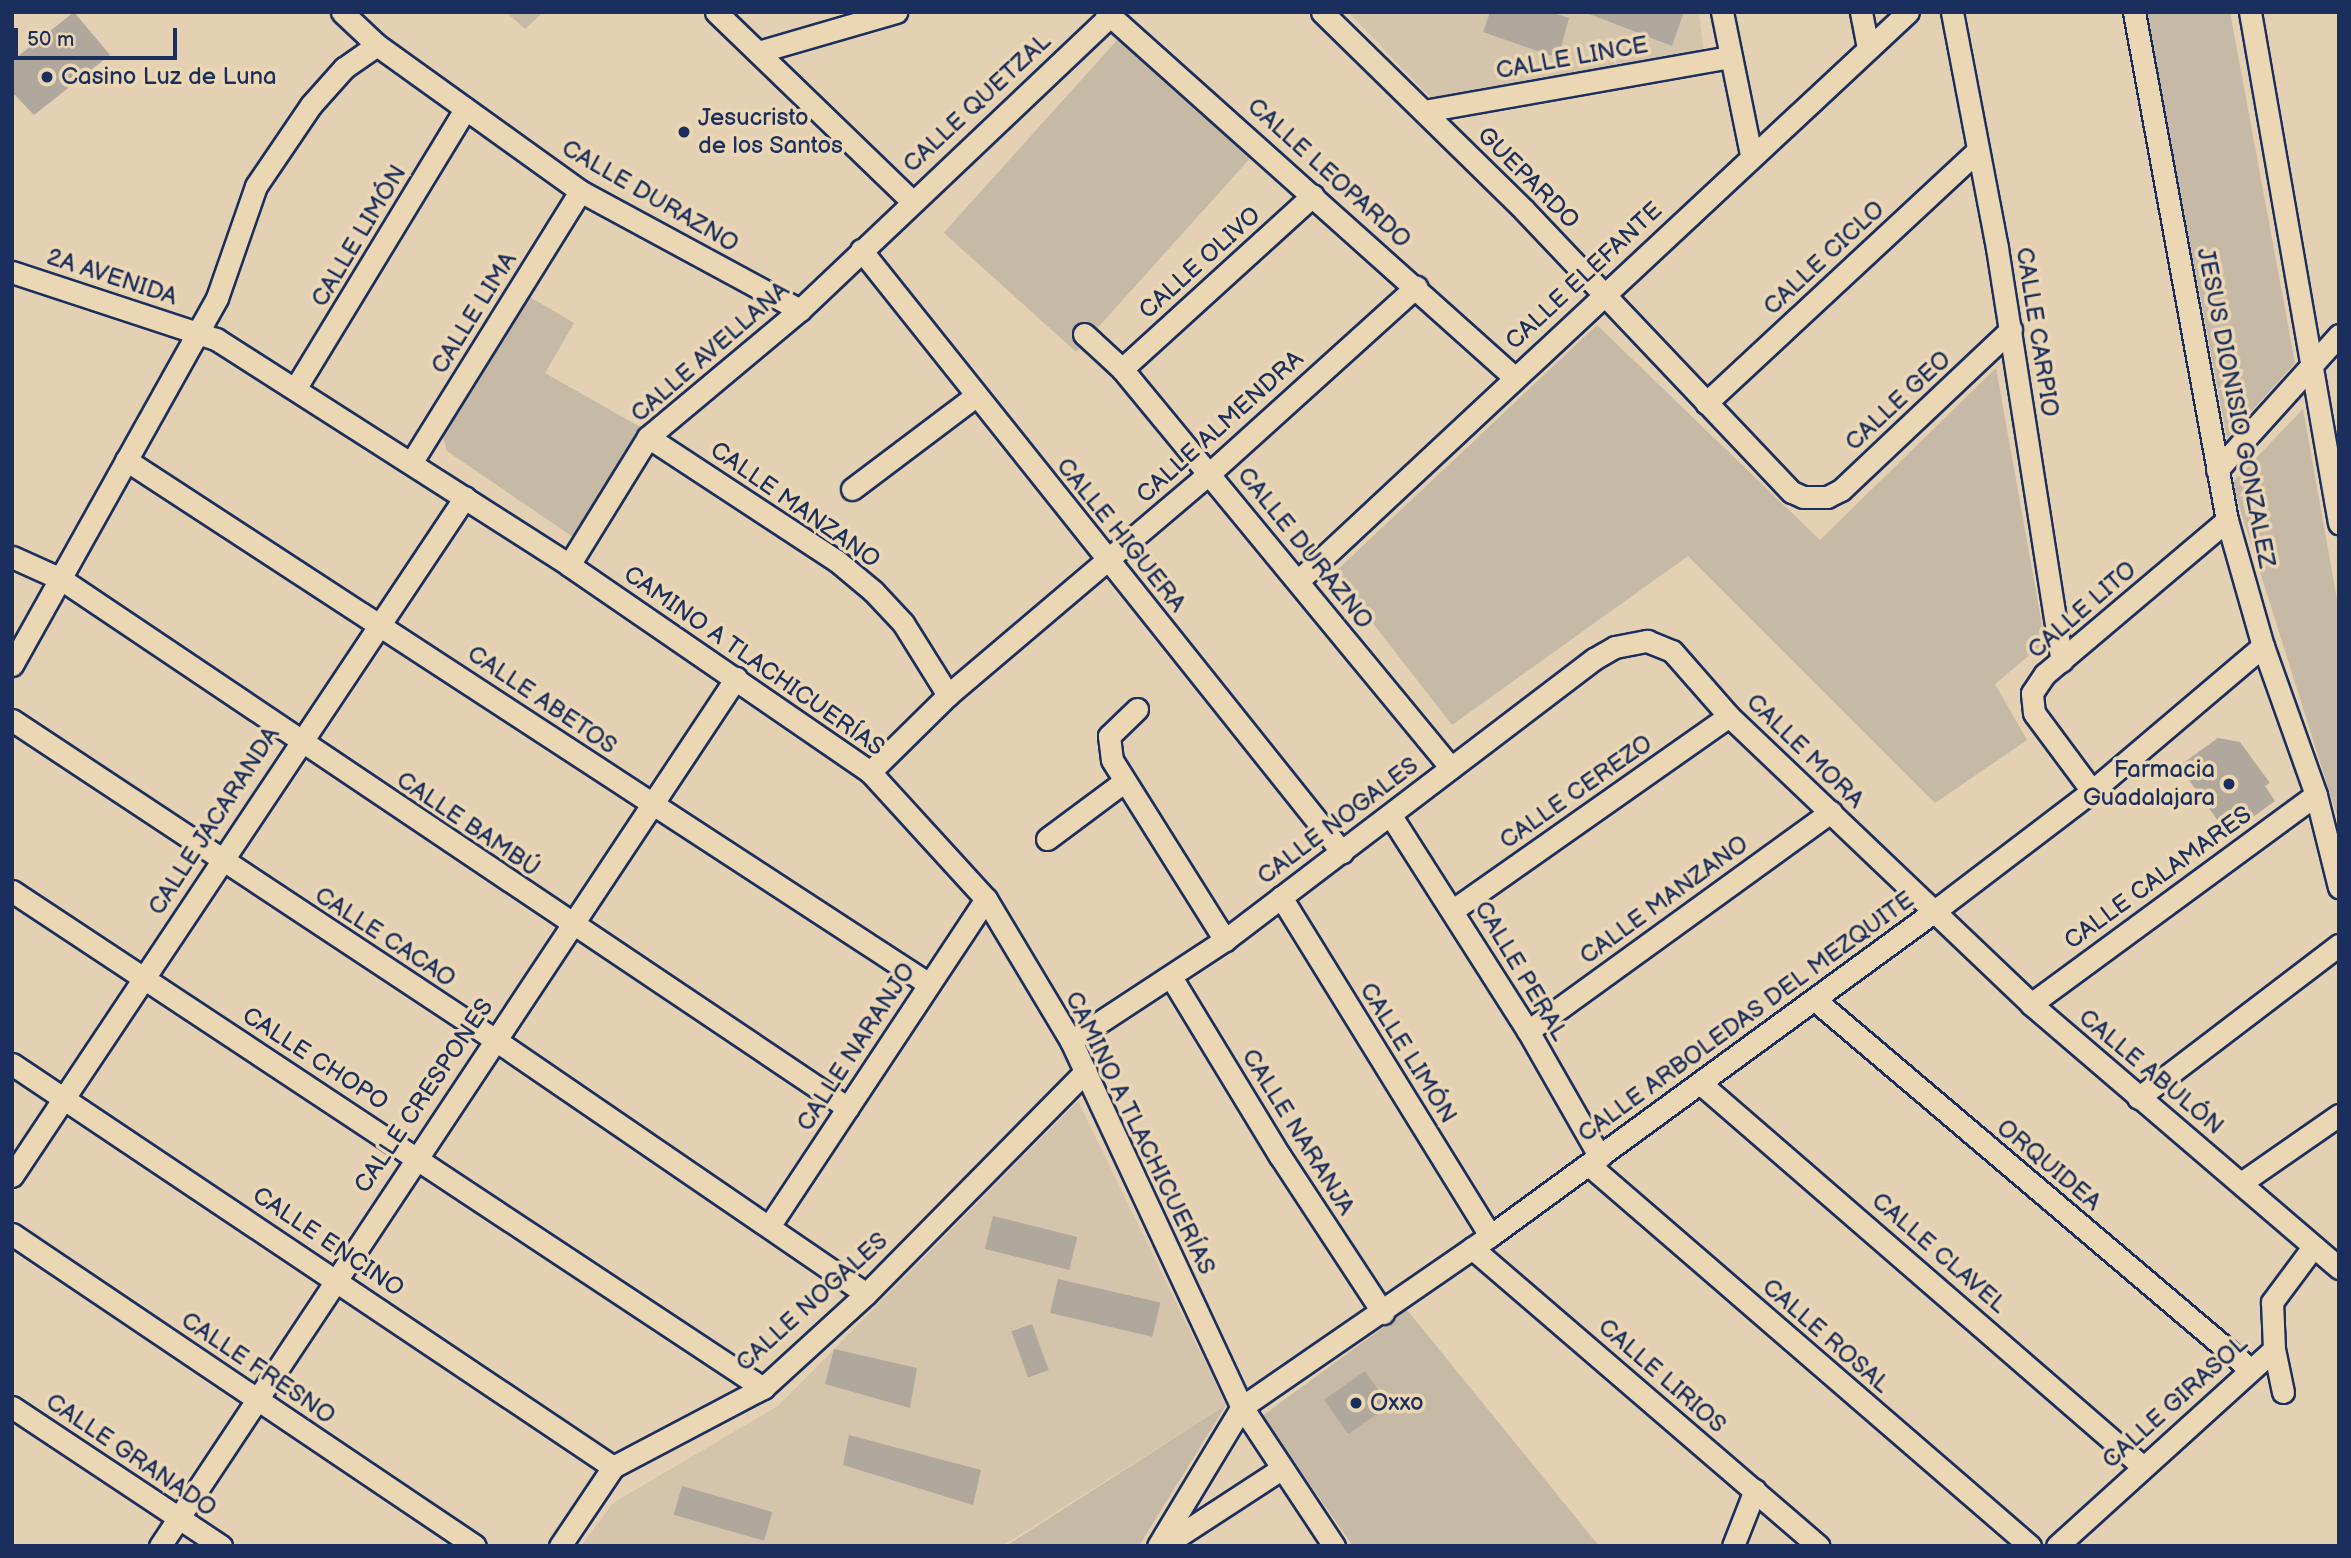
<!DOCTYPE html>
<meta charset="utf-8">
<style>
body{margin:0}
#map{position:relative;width:2351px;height:1558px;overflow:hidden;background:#e4d0b2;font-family:"Balsamiq Sans",sans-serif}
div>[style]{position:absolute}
.built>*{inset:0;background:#d5c4ac}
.green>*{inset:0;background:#c6b9a5;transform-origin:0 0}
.building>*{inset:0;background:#b1a89d;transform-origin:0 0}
.roads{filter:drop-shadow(2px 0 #1b2f5e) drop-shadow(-2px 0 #1b2f5e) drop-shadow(0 2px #1b2f5e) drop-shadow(0 -2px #1b2f5e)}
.minor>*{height:21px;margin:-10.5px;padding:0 10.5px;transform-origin:10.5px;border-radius:10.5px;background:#ecd7b5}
.dots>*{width:19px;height:19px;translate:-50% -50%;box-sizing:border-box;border:4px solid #ecd7b5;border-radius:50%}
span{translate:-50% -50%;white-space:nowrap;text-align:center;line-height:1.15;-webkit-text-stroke:7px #ecd7b5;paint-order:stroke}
.street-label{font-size:24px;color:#1b2f5e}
.poi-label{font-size:24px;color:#1b2f5e}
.left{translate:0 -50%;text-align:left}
.right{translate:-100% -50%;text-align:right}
.frame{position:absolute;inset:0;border:14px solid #1b2f5e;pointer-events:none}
.scale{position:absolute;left:14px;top:28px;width:163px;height:32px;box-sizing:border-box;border:4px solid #1b2f5e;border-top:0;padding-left:9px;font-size:21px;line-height:24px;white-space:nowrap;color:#1b2f5e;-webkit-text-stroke:5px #ecd7b5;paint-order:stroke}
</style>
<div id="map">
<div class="built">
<i style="clip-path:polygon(1348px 12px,1699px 12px,1704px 54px,1434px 101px)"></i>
<i style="clip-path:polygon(1078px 1101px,1226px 1405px,1002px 1546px,581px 1546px,613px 1503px,778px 1406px)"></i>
</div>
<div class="green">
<i style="clip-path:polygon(506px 12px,543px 12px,525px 29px)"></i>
<i style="clip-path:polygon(2146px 12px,2230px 12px,2295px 363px,2227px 438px)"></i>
<i style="left:1119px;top:38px;width:178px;height:262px;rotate:42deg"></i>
<i style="clip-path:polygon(528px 296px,574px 323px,545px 373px,642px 428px,573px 537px,447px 451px,442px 434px)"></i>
<i style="clip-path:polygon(1597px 325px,1820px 540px,1996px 368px,2045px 642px,1995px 684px,2027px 740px,1935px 803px,1688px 556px,1452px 725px,1334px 573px)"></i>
<i style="clip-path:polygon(2303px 409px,2339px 611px,2339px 822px,2232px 483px)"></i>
<i style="clip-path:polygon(1407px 1310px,1599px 1546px,1353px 1546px,1262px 1416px)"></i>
<i style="clip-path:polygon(1226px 1405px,1139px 1546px,1006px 1546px)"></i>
</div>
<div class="building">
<i style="clip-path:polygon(74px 12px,110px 55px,34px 115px,12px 92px,12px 61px)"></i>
<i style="clip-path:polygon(1490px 12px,1551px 12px,1569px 18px,1558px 58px,1483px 32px)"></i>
<i style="clip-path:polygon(1584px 12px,1684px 12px,1672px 46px)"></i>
<i style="clip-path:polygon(2218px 738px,2240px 742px,2270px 783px,2265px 786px,2275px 801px,2228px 835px,2179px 766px)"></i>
<i style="left:993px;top:1216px;width:87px;height:34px;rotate:14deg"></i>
<i style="left:1058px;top:1279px;width:105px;height:35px;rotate:13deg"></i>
<i style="left:1032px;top:1324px;width:49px;height:22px;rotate:70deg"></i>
<i style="clip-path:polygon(834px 1349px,917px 1368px,910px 1408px,825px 1384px)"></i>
<i style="left:1365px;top:1371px;width:42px;height:50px;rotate:55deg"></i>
<i style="clip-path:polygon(849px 1435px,981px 1470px,973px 1505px,843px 1465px)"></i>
<i style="left:682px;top:1486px;width:94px;height:30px;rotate:16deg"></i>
</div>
<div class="roads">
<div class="minor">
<i style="left:342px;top:12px;width:48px;rotate:43.3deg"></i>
<i style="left:377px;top:45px;width:250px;rotate:35.7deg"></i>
<i style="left:580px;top:191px;width:250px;rotate:28.4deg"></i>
<i style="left:716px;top:12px;width:271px;rotate:44deg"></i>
<i style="left:1106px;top:12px;width:547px;rotate:41.82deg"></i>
<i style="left:1322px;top:12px;width:283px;rotate:44.4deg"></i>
<i style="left:1524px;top:210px;width:389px;rotate:46.5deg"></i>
<i style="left:1792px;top:492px;width:12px;rotate:24deg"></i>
<i style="left:1803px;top:497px;width:24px"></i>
<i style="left:1827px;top:497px;width:16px;rotate:-27deg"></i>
<i style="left:1841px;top:490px;width:234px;rotate:-43.4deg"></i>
<i style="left:1722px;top:12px;width:146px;rotate:78.5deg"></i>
<i style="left:1861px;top:12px;width:36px;rotate:79deg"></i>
<i style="left:1952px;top:12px;width:240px;rotate:79.2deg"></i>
<i style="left:1997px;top:248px;width:418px;rotate:81.1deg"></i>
<i style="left:2134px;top:12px;width:516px;rotate:79.63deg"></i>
<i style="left:2227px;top:520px;width:131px;rotate:74.1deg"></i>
<i style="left:2263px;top:646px;width:158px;rotate:70.4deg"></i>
<i style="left:2316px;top:795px;width:95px;rotate:76deg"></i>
<i style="left:2250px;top:12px;width:519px;rotate:80.12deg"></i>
<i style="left:758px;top:52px;width:144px;rotate:-16.2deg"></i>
<i style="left:1424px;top:111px;width:311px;rotate:-10deg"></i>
<i style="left:861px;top:250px;width:771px;rotate:51.38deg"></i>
<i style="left:12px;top:272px;width:215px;rotate:18.2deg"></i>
<i style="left:216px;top:339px;width:419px;rotate:32.6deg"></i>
<i style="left:569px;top:565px;width:365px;rotate:34.5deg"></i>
<i style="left:870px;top:772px;width:172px;rotate:47.6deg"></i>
<i style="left:986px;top:899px;width:165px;rotate:59.1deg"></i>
<i style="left:1071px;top:1041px;width:404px;rotate:65deg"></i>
<i style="left:1242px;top:1407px;width:167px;rotate:56.5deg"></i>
<i style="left:1084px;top:334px;width:52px;rotate:42.6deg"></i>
<i style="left:1122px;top:369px;width:517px;rotate:50.49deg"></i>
<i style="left:1122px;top:369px;width:258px;rotate:-42.3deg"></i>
<i style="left:295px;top:389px;width:328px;rotate:-58.7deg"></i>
<i style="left:1706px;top:403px;width:370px;rotate:-42.9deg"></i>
<i style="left:648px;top:437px;width:226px;rotate:33.3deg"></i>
<i style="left:837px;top:561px;width:47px;rotate:39.8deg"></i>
<i style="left:873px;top:591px;width:44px;rotate:46.8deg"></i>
<i style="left:903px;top:623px;width:85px;rotate:58deg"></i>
<i style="left:126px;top:460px;width:959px;rotate:33.13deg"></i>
<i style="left:411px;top:463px;width:320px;rotate:-58.1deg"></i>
<i style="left:2217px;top:470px;width:182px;rotate:-47.9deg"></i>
<i style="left:852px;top:489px;width:153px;rotate:-37deg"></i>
<i style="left:12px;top:557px;width:54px;rotate:24.2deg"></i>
<i style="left:61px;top:579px;width:948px;rotate:33.91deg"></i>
<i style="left:569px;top:565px;width:150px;rotate:-58.3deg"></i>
<i style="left:648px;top:437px;width:198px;rotate:-39.9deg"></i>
<i style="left:800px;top:310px;width:427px;rotate:-43.5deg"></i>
<i style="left:1298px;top:581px;width:834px;rotate:-43.01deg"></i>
<i style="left:12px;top:665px;width:420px;rotate:-60.8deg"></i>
<i style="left:217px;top:298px;width:119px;rotate:-70.8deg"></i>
<i style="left:256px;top:186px;width:98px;rotate:-55.8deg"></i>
<i style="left:311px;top:105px;width:50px;rotate:-48.3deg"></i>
<i style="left:344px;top:68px;width:40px;rotate:-34.9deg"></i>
<i style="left:1137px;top:709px;width:39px;rotate:136deg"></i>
<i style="left:1109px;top:736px;width:24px;rotate:83deg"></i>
<i style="left:1112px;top:760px;width:213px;rotate:57.9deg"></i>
<i style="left:12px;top:720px;width:578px;rotate:33.5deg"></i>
<i style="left:494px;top:1039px;width:451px;rotate:34.4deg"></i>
<i style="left:870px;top:772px;width:110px;rotate:-44.6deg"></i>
<i style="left:948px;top:695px;width:343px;rotate:-40.3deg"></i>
<i style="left:1210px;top:473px;width:278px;rotate:-42.1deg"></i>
<i style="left:2092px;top:791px;width:97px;rotate:-126.6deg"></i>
<i style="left:2034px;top:713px;width:20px;rotate:-96deg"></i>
<i style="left:2032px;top:693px;width:23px;rotate:-56deg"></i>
<i style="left:2045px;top:674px;width:238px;rotate:-40.2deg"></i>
<i style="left:1391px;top:816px;width:255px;rotate:57.5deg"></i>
<i style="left:1528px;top:1031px;width:145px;rotate:60.3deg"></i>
<i style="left:1047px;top:839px;width:94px;rotate:-36.7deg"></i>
<i style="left:12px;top:891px;width:901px;rotate:33.5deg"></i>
<i style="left:1281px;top:897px;width:398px;rotate:58.3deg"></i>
<i style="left:1453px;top:910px;width:337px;rotate:-35.1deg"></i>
<i style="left:1171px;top:977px;width:210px;rotate:58.7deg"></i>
<i style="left:1280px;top:1156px;width:188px;rotate:56.7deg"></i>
<i style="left:1815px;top:1000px;width:570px;rotate:40.31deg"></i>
<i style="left:2031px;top:1004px;width:353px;rotate:-36.3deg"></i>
<i style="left:1528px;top:1031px;width:374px;rotate:-35.9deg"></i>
<i style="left:1071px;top:1041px;width:184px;rotate:-33.3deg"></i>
<i style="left:1225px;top:940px;width:464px;rotate:-37.3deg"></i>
<i style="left:1594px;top:659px;width:24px;rotate:-30deg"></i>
<i style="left:1615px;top:647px;width:33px;rotate:-11deg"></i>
<i style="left:1647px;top:641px;width:27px;rotate:22deg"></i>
<i style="left:1672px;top:651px;width:86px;rotate:48.8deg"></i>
<i style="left:1729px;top:716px;width:417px;rotate:43.6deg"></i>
<i style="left:2031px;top:1004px;width:406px;rotate:40.6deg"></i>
<i style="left:12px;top:1064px;width:724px;rotate:33.84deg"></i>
<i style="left:1700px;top:1083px;width:585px;rotate:40.91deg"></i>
<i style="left:2138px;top:1098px;width:253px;rotate:-37.3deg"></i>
<i style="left:1589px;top:1165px;width:583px;rotate:40.83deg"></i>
<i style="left:12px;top:1176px;width:816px;rotate:-56.29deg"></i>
<i style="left:2241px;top:1183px;width:119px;rotate:-34.8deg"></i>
<i style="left:770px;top:1225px;width:391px;rotate:-56.5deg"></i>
<i style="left:12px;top:1234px;width:558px;rotate:33.97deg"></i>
<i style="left:1472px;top:1248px;width:457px;rotate:40.7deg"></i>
<i style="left:2274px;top:1349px;width:44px;rotate:78.2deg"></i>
<i style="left:12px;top:1407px;width:251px;rotate:33.6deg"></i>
<i style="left:160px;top:1546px;width:1042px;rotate:-56.43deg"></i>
<i style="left:560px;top:1546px;width:95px;rotate:-56.1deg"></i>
<i style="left:613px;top:1467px;width:170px;rotate:-27.8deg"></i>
<i style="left:763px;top:1388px;width:139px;rotate:-42.4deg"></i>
<i style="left:866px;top:1294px;width:313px;rotate:-45.4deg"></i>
<i style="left:1158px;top:1546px;width:162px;rotate:-58.9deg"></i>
<i style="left:1242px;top:1407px;width:301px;rotate:-34.6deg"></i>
<i style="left:1490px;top:1236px;width:547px;rotate:-36.16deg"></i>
<i style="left:1932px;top:913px;width:201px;rotate:-37.3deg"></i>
<i style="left:2092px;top:791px;width:224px;rotate:-40.3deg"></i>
<i style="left:1163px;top:1546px;width:141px;rotate:-33.1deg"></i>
<i style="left:1733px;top:1546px;width:60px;rotate:-68.6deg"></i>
<i style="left:2057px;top:1546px;width:293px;rotate:-42.2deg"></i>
<i style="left:2274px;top:1349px;width:47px;rotate:-92.4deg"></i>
<i style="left:2272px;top:1302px;width:69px;rotate:-53.3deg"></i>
</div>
</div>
<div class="dots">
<i style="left:47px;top:77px;background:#1b2f5e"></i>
<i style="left:684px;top:132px;background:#1b2f5e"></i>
<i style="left:2229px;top:784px;background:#1b2f5e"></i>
<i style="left:1356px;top:1403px;background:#1b2f5e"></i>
</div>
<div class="street-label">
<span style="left:1572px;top:58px;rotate:-10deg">CALLE LINCE</span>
<span style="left:977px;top:103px;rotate:-43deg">CALLE QUETZAL</span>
<span style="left:1329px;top:173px;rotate:42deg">CALLE LEOPARDO</span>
<span style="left:1528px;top:178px;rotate:45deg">GUEPARDO</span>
<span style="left:650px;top:196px;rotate:30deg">CALLE DURAZNO</span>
<span style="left:359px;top:236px;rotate:-59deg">CALLE LIMÓN</span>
<span style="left:1824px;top:258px;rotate:-43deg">CALLE CICLO</span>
<span style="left:1200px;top:263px;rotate:-42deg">CALLE OLIVO</span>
<span style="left:1584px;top:276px;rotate:-43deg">CALLE ELEFANTE</span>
<span style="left:112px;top:277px;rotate:18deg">2A AVENIDA</span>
<span style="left:474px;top:313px;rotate:-58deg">CALLE LIMA</span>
<span style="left:2037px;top:332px;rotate:81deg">CALLE CARPIO</span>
<span style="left:710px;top:352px;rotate:-41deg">CALLE AVELLANA</span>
<span style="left:1898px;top:401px;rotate:-43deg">CALLE GEO</span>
<span style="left:2236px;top:408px;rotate:79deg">JESUS DIONISIO GONZALEZ</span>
<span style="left:1220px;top:427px;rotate:-42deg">CALLE ALMENDRA</span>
<span style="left:795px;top:505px;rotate:35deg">CALLE MANZANO</span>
<span style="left:1121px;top:535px;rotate:51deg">CALLE HIGUERA</span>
<span style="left:1305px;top:548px;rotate:51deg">CALLE DURAZNO</span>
<span style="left:2082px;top:610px;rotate:-41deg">CALLE LITO</span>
<span style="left:754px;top:661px;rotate:35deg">CAMINO A TLACHICUERÍAS</span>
<span style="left:542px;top:700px;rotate:34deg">CALLE ABETOS</span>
<span style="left:1805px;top:751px;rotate:44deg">CALLE MORA</span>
<span style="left:1576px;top:792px;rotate:-35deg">CALLE CEREZO</span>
<span style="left:214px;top:821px;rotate:-57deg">CALLE JACARANDA</span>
<span style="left:1338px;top:821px;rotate:-37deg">CALLE NOGALES</span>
<span style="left:468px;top:824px;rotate:34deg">CALLE BAMBÚ</span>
<span style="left:2158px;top:878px;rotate:-36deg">CALLE CALAMARES</span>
<span style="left:1664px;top:900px;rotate:-36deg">CALLE MANZANO</span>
<span style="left:385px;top:937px;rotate:33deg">CALLE CACAO</span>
<span style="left:1521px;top:971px;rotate:59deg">CALLE PERAL</span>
<span style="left:1746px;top:1017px;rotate:-36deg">CALLE ARBOLEDAS DEL MEZQUITE</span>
<span style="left:856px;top:1047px;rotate:-57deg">CALLE NARANJO</span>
<span style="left:1408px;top:1053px;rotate:58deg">CALLE LIMÓN</span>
<span style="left:315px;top:1059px;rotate:33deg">CALLE CHOPO</span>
<span style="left:2151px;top:1072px;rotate:40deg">CALLE ABULÓN</span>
<span style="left:424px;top:1096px;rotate:-56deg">CALLE CRESPONES</span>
<span style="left:1298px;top:1132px;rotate:58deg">CALLE NARANJA</span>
<span style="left:1140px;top:1133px;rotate:64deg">CAMINO A TLACHICUERÍAS</span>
<span style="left:2049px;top:1165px;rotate:40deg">ORQUIDEA</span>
<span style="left:328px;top:1242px;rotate:34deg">CALLE ENCINO</span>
<span style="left:1939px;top:1253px;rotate:41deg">CALLE CLAVEL</span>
<span style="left:812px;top:1302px;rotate:-42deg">CALLE NOGALES</span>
<span style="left:1826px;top:1336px;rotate:41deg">CALLE ROSAL</span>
<span style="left:258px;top:1368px;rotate:34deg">CALLE FRESNO</span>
<span style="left:1662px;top:1376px;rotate:41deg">CALLE LIRIOS</span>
<span style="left:2175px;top:1402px;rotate:-42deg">CALLE GIRASOL</span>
<span style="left:131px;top:1455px;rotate:34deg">CALLE GRANADO</span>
</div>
<div class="poi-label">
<span class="left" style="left:61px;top:77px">Casino Luz de Luna</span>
<span class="left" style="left:698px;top:132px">Jesucristo<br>de los Santos</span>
<span class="right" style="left:2215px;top:784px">Farmacia<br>Guadalajara</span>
<span class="left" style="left:1370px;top:1403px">Oxxo</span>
</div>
<div class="frame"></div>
<div class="scale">50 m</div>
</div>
